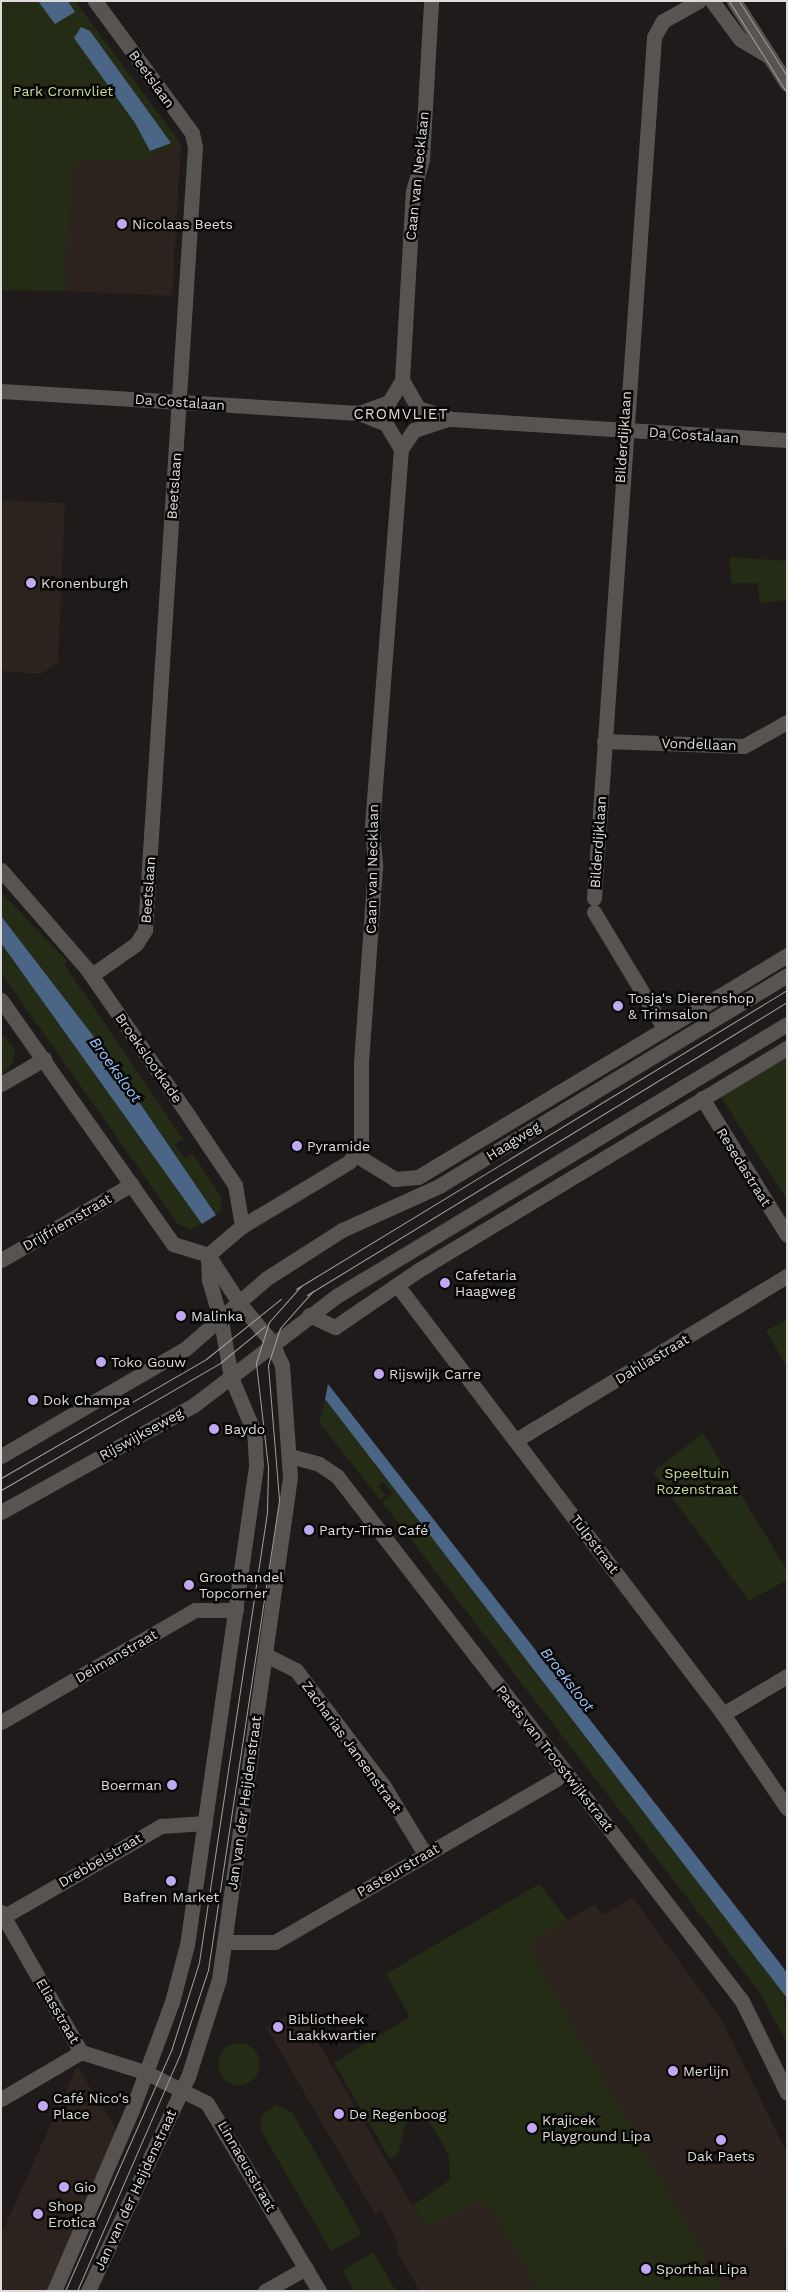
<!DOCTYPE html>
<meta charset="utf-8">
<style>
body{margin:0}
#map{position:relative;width:788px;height:2292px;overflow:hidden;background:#1f1b1a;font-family:"Work Sans",sans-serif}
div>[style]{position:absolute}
.built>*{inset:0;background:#2c231f}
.green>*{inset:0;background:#252c15}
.round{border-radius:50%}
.water>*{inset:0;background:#4a6586}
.street>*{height:15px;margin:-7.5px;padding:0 7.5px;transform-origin:7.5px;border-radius:7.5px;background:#585452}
.secondary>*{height:15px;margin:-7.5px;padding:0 7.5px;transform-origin:7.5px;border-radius:7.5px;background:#585452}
.tram>*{height:1px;margin:-0.5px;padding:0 0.5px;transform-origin:0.5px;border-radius:0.5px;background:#a39f9e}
.dots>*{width:14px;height:14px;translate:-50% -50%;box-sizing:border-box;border:2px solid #080706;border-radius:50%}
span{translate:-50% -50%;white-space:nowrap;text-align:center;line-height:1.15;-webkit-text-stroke:5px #080706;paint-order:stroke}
.street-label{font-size:14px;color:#dedbda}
.park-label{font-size:14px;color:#c6dc98}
.poi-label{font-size:14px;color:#dedbda}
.left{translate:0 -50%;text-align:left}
.right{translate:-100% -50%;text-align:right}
.neighbourhood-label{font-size:15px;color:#dedbda;letter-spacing:1px}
.water-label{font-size:15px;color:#99c6fe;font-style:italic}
.frame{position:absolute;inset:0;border:2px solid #dedbda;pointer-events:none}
</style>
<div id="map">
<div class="built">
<i style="clip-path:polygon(181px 144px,172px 296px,64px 291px,73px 153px,145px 157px)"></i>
<i style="clip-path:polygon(1px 500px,65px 503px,58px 663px,41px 674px,1px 671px)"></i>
<i style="clip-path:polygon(633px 1898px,721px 2019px,787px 2153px,784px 2291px,724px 2291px,529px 1949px,536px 1944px,533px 1940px,595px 1904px,602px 1915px)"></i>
<i style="clip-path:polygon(299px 2009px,425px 2228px,476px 2201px,493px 2211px,538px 2291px,420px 2291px,397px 2252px,396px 2238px,381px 2211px,375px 2214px,266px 2027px)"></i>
<i style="clip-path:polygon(77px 2066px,117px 2131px,46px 2291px,1px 2291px,1px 2235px)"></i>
</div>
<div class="green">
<i style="clip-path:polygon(1px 1px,75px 1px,181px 144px,150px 155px,149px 161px,85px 160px,72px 172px,64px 291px,1px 290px)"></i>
<i style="clip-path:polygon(730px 557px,787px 561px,787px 600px,760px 603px,757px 583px,731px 583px)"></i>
<i style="clip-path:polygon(1px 892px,67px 961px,64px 964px,183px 1139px,175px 1145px,185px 1159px,193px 1154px,220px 1195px,222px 1208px,216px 1215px,101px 1046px,1px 916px)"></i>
<i style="clip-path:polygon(1px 943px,53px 1010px,202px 1224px,191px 1229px,178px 1224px,1px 973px)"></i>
<i style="clip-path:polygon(1px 1032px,15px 1050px,13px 1063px,1px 1076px)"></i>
<i style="clip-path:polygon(787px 1057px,787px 1200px,721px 1097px)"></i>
<i style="clip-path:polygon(787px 1319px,787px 1367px,766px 1331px)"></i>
<i style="clip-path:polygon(325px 1399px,784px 1991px,787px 2043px,759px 1991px,382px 1502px,392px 1494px,383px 1482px,378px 1487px,386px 1495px,380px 1500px,319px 1422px)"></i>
<i style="clip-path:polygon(703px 1433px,787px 1570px,787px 1580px,749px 1601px,653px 1472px)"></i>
<i style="clip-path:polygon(539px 1884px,568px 1920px,534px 1940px,536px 1944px,529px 1949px,724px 2291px,538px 2291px,493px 2211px,477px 2202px,425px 2228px,413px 2205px,450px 2180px,449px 2155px,423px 2111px,405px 2124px,398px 2154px,390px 2159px,334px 2063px,410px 2017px,386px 1974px)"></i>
<i class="round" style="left:218px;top:2043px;width:42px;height:42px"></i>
<i style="clip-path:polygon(276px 2105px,292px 2112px,362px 2234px,331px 2251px,260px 2129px,262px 2114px)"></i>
<i style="clip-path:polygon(373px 2252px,396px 2291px,354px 2291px,343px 2270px)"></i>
</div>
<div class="water">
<i style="clip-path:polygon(38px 1px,68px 1px,75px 12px,55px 24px)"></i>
<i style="clip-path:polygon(81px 27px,90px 31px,171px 143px,150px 151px,135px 123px,74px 38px)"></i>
<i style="clip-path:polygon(1px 916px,101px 1046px,216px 1215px,202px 1224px,1px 943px)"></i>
<i style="clip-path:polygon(328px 1384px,779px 1962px,787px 1973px,787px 1998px,325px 1399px)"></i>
</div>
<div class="street">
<i style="left:712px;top:1px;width:47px;rotate:53.6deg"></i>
<i style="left:740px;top:39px;width:35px;rotate:31deg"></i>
<i style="left:402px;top:380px;width:32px;rotate:60deg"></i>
<i style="left:418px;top:408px;width:36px;rotate:18deg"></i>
<i style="left:452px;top:419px;width:336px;rotate:3.6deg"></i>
<i style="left:1px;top:391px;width:359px;rotate:3.5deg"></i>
<i style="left:359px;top:413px;width:29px;rotate:22deg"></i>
<i style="left:386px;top:424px;width:29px;rotate:59deg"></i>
<i style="left:401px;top:449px;width:381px;rotate:94.4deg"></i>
<i style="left:372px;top:829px;width:38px;rotate:85deg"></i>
<i style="left:375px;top:867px;width:197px;rotate:94.1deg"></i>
<i style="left:361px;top:1064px;width:79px;rotate:90deg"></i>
<i style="left:361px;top:1143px;width:22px;rotate:122deg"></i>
<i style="left:349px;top:1162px;width:125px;rotate:149.1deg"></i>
<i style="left:242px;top:1226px;width:45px;rotate:139.5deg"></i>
<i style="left:208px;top:1255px;width:25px;rotate:88deg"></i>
<i style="left:209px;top:1280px;width:43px;rotate:73.7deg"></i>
<i style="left:359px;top:413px;width:32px;rotate:-20deg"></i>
<i style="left:389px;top:402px;width:26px;rotate:-59deg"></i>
<i style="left:402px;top:380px;width:189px;rotate:-86.7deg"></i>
<i style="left:413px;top:191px;width:33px;rotate:-74deg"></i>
<i style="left:422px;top:159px;width:158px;rotate:-86.7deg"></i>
<i style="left:401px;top:449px;width:23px;rotate:-56deg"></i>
<i style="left:414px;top:430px;width:36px;rotate:-18deg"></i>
<i style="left:604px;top:741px;width:140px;rotate:2deg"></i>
<i style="left:744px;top:746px;width:49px;rotate:-29.2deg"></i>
<i style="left:1px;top:870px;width:131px;rotate:49deg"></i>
<i style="left:87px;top:969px;width:178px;rotate:55.3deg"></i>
<i style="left:188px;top:1115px;width:84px;rotate:56.1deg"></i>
<i style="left:235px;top:1185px;width:42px;rotate:80.3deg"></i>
<i style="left:594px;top:898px;width:863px;rotate:-86.01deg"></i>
<i style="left:654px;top:37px;width:18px;rotate:-61deg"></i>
<i style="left:663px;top:21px;width:41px;rotate:-29.1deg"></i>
<i style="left:594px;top:912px;width:135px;rotate:58.9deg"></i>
<i style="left:92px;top:975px;width:54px;rotate:-35.2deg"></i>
<i style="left:136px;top:944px;width:17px;rotate:-57deg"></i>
<i style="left:145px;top:930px;width:785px;rotate:-86.35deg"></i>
<i style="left:195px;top:147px;width:14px;rotate:-102deg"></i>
<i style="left:192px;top:133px;width:164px;rotate:-126.3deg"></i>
<i style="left:1px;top:1000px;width:299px;rotate:54.8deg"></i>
<i style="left:173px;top:1244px;width:37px;rotate:17deg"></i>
<i style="left:208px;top:1255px;width:59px;rotate:56.9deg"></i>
<i style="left:1px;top:1084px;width:50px;rotate:-30.2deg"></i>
<i style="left:702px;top:1098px;width:161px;rotate:58.2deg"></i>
<i style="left:356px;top:1155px;width:46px;rotate:31.6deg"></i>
<i style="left:395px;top:1179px;width:23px;rotate:-5deg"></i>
<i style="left:418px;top:1177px;width:431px;rotate:-31deg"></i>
<i style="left:1px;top:1260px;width:151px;rotate:-30.1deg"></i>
<i style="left:397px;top:1285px;width:539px;rotate:52.77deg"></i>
<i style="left:723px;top:1714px;width:114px;rotate:55.8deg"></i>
<i style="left:309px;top:1315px;width:29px;rotate:25deg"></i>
<i style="left:335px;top:1327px;width:99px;rotate:-34.3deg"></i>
<i style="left:417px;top:1271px;width:432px;rotate:-31.1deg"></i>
<i style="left:516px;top:1440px;width:317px;rotate:-31.2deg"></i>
<i style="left:290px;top:1456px;width:30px;rotate:15deg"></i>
<i style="left:319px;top:1464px;width:22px;rotate:34deg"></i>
<i style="left:337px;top:1476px;width:663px;rotate:52.35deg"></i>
<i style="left:742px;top:2001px;width:102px;rotate:63.9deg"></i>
<i style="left:266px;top:1655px;width:34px;rotate:27deg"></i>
<i style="left:296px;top:1670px;width:144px;rotate:52.9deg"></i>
<i style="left:383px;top:1785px;width:81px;rotate:58.7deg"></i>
<i style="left:723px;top:1714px;width:74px;rotate:-30.7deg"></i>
<i style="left:1px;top:1722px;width:224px;rotate:-30deg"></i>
<i style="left:195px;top:1610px;width:41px"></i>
<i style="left:1px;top:1912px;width:161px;rotate:60.3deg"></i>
<i style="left:1px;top:1918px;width:185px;rotate:-29.9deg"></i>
<i style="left:161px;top:1826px;width:44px;rotate:-3.9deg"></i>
<i style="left:224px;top:1942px;width:51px"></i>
<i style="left:275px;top:1942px;width:337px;rotate:-30.1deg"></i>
<i style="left:81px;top:2052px;width:67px;rotate:17.4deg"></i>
<i style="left:145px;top:2072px;width:69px;rotate:26.6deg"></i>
<i style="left:207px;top:2103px;width:219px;rotate:59.2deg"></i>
<i style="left:1px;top:2099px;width:93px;rotate:-30.4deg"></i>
<i style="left:265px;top:2291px;width:47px;rotate:-29.3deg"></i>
</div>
<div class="secondary">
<i style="left:734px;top:1px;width:98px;rotate:57.4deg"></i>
<i style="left:1px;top:1456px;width:213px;rotate:-30.2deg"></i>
<i style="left:185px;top:1349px;width:108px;rotate:-40.9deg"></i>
<i style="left:267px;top:1278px;width:89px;rotate:-32.6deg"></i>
<i style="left:342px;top:1230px;width:107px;rotate:-24.4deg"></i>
<i style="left:439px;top:1186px;width:407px;rotate:-31.2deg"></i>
<i style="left:1px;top:1512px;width:221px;rotate:-29deg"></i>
<i style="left:194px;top:1405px;width:181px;rotate:-37.4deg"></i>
<i style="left:338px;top:1295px;width:524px;rotate:-31.11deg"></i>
<i style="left:54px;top:2291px;width:197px;rotate:-66.7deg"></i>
<i style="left:132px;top:2110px;width:115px;rotate:-69.7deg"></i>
<i style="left:172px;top:2002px;width:59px;rotate:-75.3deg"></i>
<i style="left:187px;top:1945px;width:485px;rotate:-81.8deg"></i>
<i style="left:256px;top:1465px;width:33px;rotate:-93deg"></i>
<i style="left:254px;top:1432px;width:60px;rotate:-112.7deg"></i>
<i style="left:231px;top:1377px;width:57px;rotate:-100.1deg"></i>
<i style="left:88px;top:2291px;width:236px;rotate:-65deg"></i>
<i style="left:188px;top:2077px;width:103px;rotate:-72.4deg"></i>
<i style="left:219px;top:1979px;width:507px;rotate:-81.95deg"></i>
<i style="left:290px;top:1477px;width:112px;rotate:-94.1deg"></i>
<i style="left:282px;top:1365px;width:26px;rotate:-115deg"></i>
<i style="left:271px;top:1341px;width:48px;rotate:-130deg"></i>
</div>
<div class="tram">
<i style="left:729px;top:1px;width:109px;rotate:57.8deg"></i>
<i style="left:739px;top:1px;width:89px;rotate:57.4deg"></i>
<i style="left:296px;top:1289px;width:575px;rotate:-31.34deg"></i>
<i style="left:307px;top:1295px;width:562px;rotate:-31.4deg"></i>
<i style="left:1px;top:1478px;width:237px;rotate:-30.1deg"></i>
<i style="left:206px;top:1359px;width:96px;rotate:-38.7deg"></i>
<i style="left:1px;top:1490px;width:253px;rotate:-30.1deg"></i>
<i style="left:220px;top:1363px;width:58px;rotate:-39.4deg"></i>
<i style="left:65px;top:2291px;width:262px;rotate:-66.2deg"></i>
<i style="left:171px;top:2051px;width:93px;rotate:-72.5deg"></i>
<i style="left:199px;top:1962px;width:456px;rotate:-81.4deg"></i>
<i style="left:267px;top:1511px;width:44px;rotate:-88.7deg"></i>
<i style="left:268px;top:1467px;width:105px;rotate:-96.6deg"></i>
<i style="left:256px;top:1363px;width:43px;rotate:-72.4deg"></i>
<i style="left:269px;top:1322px;width:48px;rotate:-48.4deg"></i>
<i style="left:77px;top:2291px;width:258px;rotate:-66.5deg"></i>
<i style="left:180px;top:2054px;width:89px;rotate:-71.6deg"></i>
<i style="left:208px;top:1970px;width:476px;rotate:-81.4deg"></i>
<i style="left:279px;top:1499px;width:134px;rotate:-94.7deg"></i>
<i style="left:268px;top:1365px;width:39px;rotate:-72deg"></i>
<i style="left:280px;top:1328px;width:50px;rotate:-48.3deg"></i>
</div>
<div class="dots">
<i style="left:122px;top:224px;background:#c1a8f3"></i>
<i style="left:31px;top:583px;background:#c1a8f3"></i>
<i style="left:618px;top:1006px;background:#c1a8f3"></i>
<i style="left:297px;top:1146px;background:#c1a8f3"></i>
<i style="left:445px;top:1283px;background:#c1a8f3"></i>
<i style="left:181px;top:1316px;background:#c1a8f3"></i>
<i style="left:101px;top:1362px;background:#c1a8f3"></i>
<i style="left:379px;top:1374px;background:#c1a8f3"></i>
<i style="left:33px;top:1400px;background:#c1a8f3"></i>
<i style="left:214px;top:1429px;background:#c1a8f3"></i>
<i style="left:309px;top:1530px;background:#c1a8f3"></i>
<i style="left:189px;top:1585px;background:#c1a8f3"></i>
<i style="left:172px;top:1785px;background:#c1a8f3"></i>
<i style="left:171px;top:1881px;background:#c1a8f3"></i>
<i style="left:278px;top:2027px;background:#c1a8f3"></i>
<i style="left:673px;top:2071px;background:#c1a8f3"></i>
<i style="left:43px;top:2106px;background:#c1a8f3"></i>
<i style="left:339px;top:2114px;background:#c1a8f3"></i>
<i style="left:532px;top:2128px;background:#c1a8f3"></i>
<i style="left:721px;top:2140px;background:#c1a8f3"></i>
<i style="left:64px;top:2187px;background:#c1a8f3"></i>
<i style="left:38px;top:2214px;background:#c1a8f3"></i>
<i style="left:646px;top:2269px;background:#c1a8f3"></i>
</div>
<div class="street-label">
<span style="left:152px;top:79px;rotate:54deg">Beetslaan</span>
<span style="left:417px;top:176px;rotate:-84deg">Caan van Necklaan</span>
<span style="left:180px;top:402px;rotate:4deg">Da Costalaan</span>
<span style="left:694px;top:435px;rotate:4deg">Da Costalaan</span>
<span style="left:623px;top:437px;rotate:-86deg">Bilderdijklaan</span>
<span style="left:174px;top:486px;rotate:-86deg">Beetslaan</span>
<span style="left:699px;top:744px;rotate:2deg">Vondellaan</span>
<span style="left:598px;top:842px;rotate:-86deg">Bilderdijklaan</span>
<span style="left:372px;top:869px;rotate:-89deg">Caan van Necklaan</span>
<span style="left:148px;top:890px;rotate:-86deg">Beetslaan</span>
<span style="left:149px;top:1058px;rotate:55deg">Broekslootkade</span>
<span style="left:513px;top:1141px;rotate:-32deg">Haagweg</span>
<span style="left:744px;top:1167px;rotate:58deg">Resedastraat</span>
<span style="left:67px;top:1222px;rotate:-30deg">Drijfriemstraat</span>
<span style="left:652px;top:1359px;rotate:-31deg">Dahliastraat</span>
<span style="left:141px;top:1434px;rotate:-29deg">Rijswijkseweg</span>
<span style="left:595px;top:1544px;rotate:53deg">Tulpstraat</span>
<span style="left:116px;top:1656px;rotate:-30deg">Deimanstraat</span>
<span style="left:352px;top:1747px;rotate:54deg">Zacharias Jansenstraat</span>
<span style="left:555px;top:1758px;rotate:52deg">Paets van Troostwijkstraat</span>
<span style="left:244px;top:1803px;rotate:-82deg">Jan van der Heijdenstraat</span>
<span style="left:100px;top:1860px;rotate:-30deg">Drebbelstraat</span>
<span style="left:398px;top:1870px;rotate:-30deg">Pasteurstraat</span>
<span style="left:58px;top:2011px;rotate:60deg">Eliasstraat</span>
<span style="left:247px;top:2166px;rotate:60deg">Linnaeusstraat</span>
<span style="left:135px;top:2190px;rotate:-65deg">Jan van der Heijdenstraat</span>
</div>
<div class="park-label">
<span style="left:63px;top:91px">Park Cromvliet</span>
<span style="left:697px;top:1481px">Speeltuin<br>Rozenstraat</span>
</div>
<div class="poi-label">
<span class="left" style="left:132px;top:224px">Nicolaas Beets</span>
<span class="left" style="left:41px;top:583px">Kronenburgh</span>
<span class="left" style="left:628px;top:1006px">Tosja's Dierenshop<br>&amp; Trimsalon</span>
<span class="left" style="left:307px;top:1146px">Pyramide</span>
<span class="left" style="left:455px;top:1283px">Cafetaria<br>Haagweg</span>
<span class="left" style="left:191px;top:1316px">Malinka</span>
<span class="left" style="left:111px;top:1362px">Toko Gouw</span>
<span class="left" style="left:389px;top:1374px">Rijswijk Carre</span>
<span class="left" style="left:43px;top:1400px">Dok Champa</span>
<span class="left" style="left:224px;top:1429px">Baydo</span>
<span class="left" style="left:319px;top:1530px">Party-Time Café</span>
<span class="left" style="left:199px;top:1585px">Groothandel<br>Topcorner</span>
<span class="right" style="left:162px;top:1785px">Boerman</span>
<span style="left:171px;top:1897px">Bafren Market</span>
<span class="left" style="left:288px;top:2027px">Bibliotheek<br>Laakkwartier</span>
<span class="left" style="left:683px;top:2071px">Merlijn</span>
<span class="left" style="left:53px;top:2106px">Café Nico's<br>Place</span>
<span class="left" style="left:349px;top:2114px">De Regenboog</span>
<span class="left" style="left:542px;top:2128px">Krajicek<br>Playground Lipa</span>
<span style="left:721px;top:2156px">Dak Paets</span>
<span class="left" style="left:74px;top:2187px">Gio</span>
<span class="left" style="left:48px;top:2214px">Shop<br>Erotica</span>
<span class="left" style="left:656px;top:2269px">Sporthal Lipa</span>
</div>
<div class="neighbourhood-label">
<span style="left:401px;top:415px">CROMVLIET</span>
</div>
<div class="water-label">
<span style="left:115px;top:1070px;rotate:54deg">Broeksloot</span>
<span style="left:567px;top:1680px;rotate:52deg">Broeksloot</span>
</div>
<div class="frame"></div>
</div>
